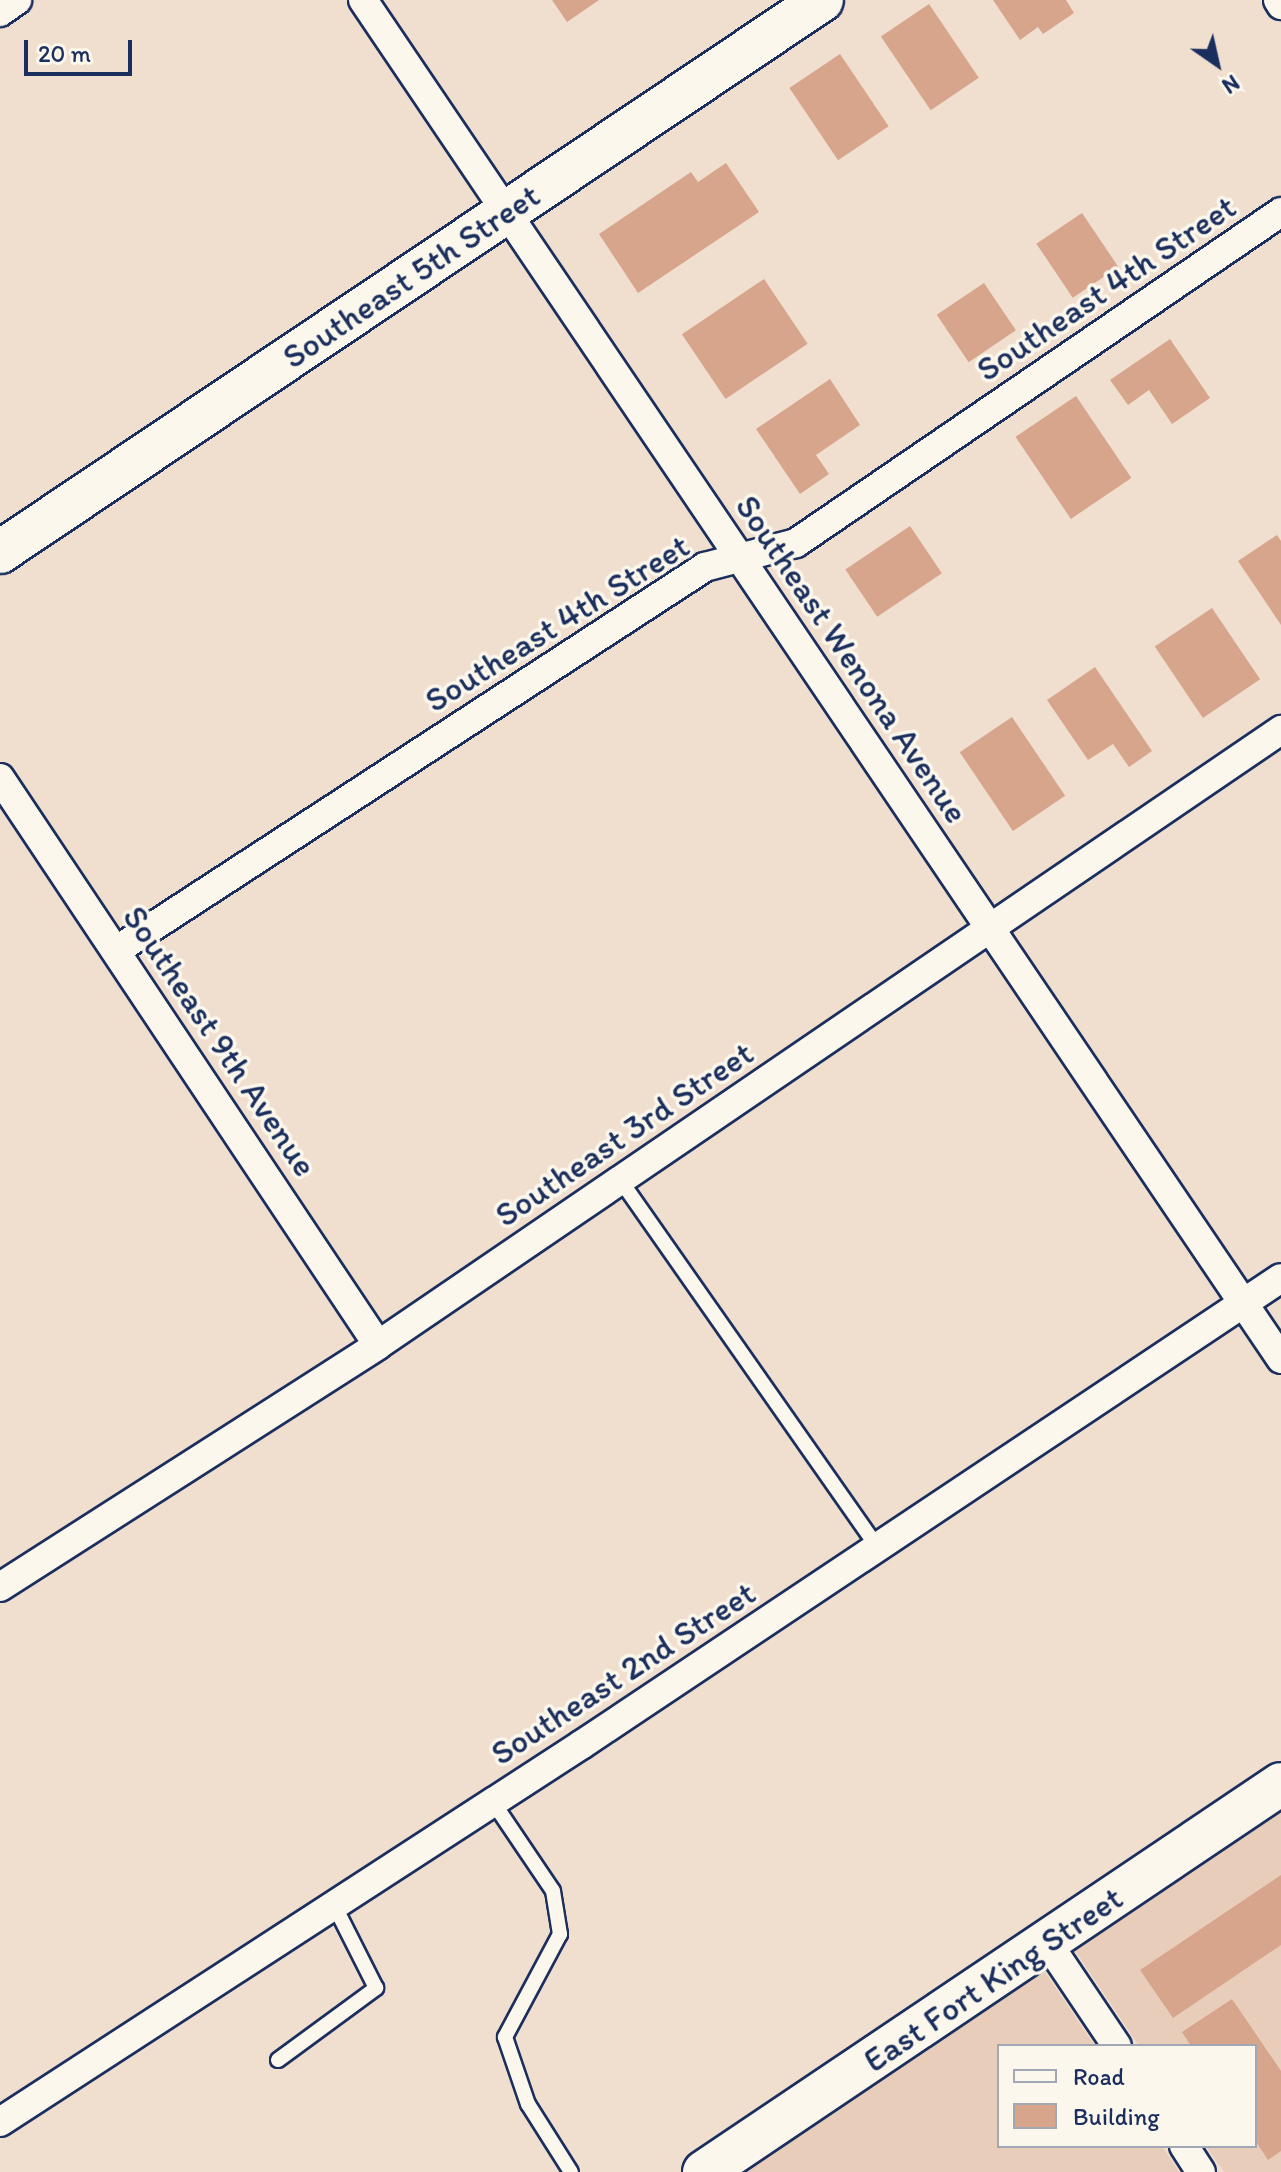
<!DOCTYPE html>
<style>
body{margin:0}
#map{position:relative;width:1281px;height:2172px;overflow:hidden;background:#f0decf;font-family:Itim,sans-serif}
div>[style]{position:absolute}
.built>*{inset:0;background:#e8cdbb}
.building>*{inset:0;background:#d7a58b;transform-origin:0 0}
.roads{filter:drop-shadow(2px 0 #1b2f5e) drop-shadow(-2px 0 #1b2f5e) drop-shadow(0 2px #1b2f5e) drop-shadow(0 -2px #1b2f5e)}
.lane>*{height:14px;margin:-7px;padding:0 7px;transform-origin:7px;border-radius:7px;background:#fbf7ec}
.street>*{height:28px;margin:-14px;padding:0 14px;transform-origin:14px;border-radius:14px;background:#fbf7ec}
.secondary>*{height:42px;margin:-21px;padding:0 21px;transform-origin:21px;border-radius:21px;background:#fbf7ec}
span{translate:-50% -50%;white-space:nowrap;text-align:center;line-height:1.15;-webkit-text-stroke:7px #fbf7ec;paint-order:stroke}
.street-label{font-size:34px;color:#1b2f5e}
.legend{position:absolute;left:997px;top:2044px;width:260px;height:104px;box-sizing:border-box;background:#fbf7ec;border:2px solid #a1a7b3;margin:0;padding:10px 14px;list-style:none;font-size:24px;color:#1b2f5e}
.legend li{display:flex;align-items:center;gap:16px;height:40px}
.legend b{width:40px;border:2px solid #a1a7b3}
.north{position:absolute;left:1177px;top:24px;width:80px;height:80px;-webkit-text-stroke:6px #fbf7ec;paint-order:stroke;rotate:146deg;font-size:22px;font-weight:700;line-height:32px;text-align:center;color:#1b2f5e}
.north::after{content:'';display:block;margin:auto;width:28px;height:36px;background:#1b2f5e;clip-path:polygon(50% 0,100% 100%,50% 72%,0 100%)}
.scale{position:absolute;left:24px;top:40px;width:108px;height:36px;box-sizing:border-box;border:4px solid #1b2f5e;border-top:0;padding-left:10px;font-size:24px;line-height:28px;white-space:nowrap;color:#1b2f5e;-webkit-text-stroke:6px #fbf7ec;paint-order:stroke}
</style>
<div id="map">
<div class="built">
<i style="clip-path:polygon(1281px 1810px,1281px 2172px,1224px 2172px,1206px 2146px,1255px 2146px,1255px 2046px,1139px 2046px,1074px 1949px)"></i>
<i style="clip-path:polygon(1043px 1969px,1095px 2046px,999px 2046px,999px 2146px,1162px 2146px,1179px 2172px,742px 2172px)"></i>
</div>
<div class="building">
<i style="clip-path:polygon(552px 0,599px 0,567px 22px)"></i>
<i style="clip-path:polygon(993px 0,1066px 0,1074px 13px,1043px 34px,1038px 27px,1020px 40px)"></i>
<i style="left:929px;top:4px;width:89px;height:58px;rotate:56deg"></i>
<i style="left:840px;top:54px;width:87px;height:61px;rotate:56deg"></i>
<i style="clip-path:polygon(726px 163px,759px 212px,638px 293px,599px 234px,691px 172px,698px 182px)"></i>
<i style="left:1082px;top:213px;width:65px;height:55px;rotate:56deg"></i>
<i style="left:764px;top:279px;width:78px;height:99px;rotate:56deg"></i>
<i style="left:984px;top:283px;width:57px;height:57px;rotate:56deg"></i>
<i style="clip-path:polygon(1170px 339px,1210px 398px,1172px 424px,1149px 390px,1128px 405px,1110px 380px)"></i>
<i style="clip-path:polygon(830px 379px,860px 425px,816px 455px,829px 474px,800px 494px,756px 429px)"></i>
<i style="left:1076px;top:396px;width:99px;height:73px;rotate:56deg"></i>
<i style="left:910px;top:526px;width:57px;height:78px;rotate:56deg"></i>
<i style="clip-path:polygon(1277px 535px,1281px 541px,1281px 625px,1238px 561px)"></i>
<i style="left:1212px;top:608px;width:86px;height:69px;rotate:56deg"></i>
<i style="clip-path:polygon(1095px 667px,1152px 751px,1129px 767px,1113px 744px,1088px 760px,1047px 700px)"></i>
<i style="left:1012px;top:717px;width:95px;height:63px;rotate:56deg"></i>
<i style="clip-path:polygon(1281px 1875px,1281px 1945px,1173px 2018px,1140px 1970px)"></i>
<i style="clip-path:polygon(1232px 1999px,1281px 2071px,1281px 2151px,1268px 2160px,1255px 2140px,1255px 2046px,1191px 2046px,1182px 2032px)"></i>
</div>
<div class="roads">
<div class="lane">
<i style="left:621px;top:1181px;width:448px;rotate:55deg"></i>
<i style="left:493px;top:1802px;width:107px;rotate:56deg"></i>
<i style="left:553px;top:1891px;width:44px;rotate:80.8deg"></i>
<i style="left:560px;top:1934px;width:117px;rotate:118.1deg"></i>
<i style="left:505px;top:2037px;width:71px;rotate:71.1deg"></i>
<i style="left:528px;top:2104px;width:80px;rotate:57.7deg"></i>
<i style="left:278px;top:2060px;width:122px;rotate:-36.3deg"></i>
<i style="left:376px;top:1988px;width:93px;rotate:-116.8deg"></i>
</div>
<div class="street">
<i style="left:363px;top:0;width:1640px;rotate:55.96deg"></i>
<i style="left:1278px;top:0;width:6px;rotate:59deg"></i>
<i style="left:0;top:12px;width:21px;rotate:-35deg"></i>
<i style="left:0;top:778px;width:681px;rotate:56.31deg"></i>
<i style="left:117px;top:950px;width:702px;rotate:-33.08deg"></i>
<i style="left:705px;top:567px;width:94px;rotate:-14.8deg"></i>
<i style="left:796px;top:543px;width:587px;rotate:-34.31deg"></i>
<i style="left:0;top:1587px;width:449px;rotate:-32.6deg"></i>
<i style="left:378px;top:1345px;width:1093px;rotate:-34.26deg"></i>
<i style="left:1047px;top:1942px;width:125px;rotate:56.1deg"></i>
<i style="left:0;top:2122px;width:693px;rotate:-32.98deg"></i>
<i style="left:581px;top:1745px;width:841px;rotate:-33.71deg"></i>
<i style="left:1184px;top:2146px;width:31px;rotate:57deg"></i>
</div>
<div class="secondary">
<i style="left:0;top:552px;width:990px;rotate:-33.88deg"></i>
<i style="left:704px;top:2172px;width:695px;rotate:-33.92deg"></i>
</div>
</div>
<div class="street-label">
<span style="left:411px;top:276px;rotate:-34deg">Southeast 5th Street</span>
<span style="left:1106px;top:288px;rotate:-34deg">Southeast 4th Street</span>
<span style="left:557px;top:623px;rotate:-32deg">Southeast 4th Street</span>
<span style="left:852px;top:659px;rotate:56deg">Southeast Wenona Avenue</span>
<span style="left:220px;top:1041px;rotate:56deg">Southeast 9th Avenue</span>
<span style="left:624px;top:1134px;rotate:-34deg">Southeast 3rd Street</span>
<span style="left:623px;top:1673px;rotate:-33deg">Southeast 2nd Street</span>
<span style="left:993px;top:1979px;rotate:-34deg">East Fort King Street</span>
</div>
<ul class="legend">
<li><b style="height:10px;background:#fbf7ec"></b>Road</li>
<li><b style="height:22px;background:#d7a58b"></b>Building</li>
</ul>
<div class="north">N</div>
<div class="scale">20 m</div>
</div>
